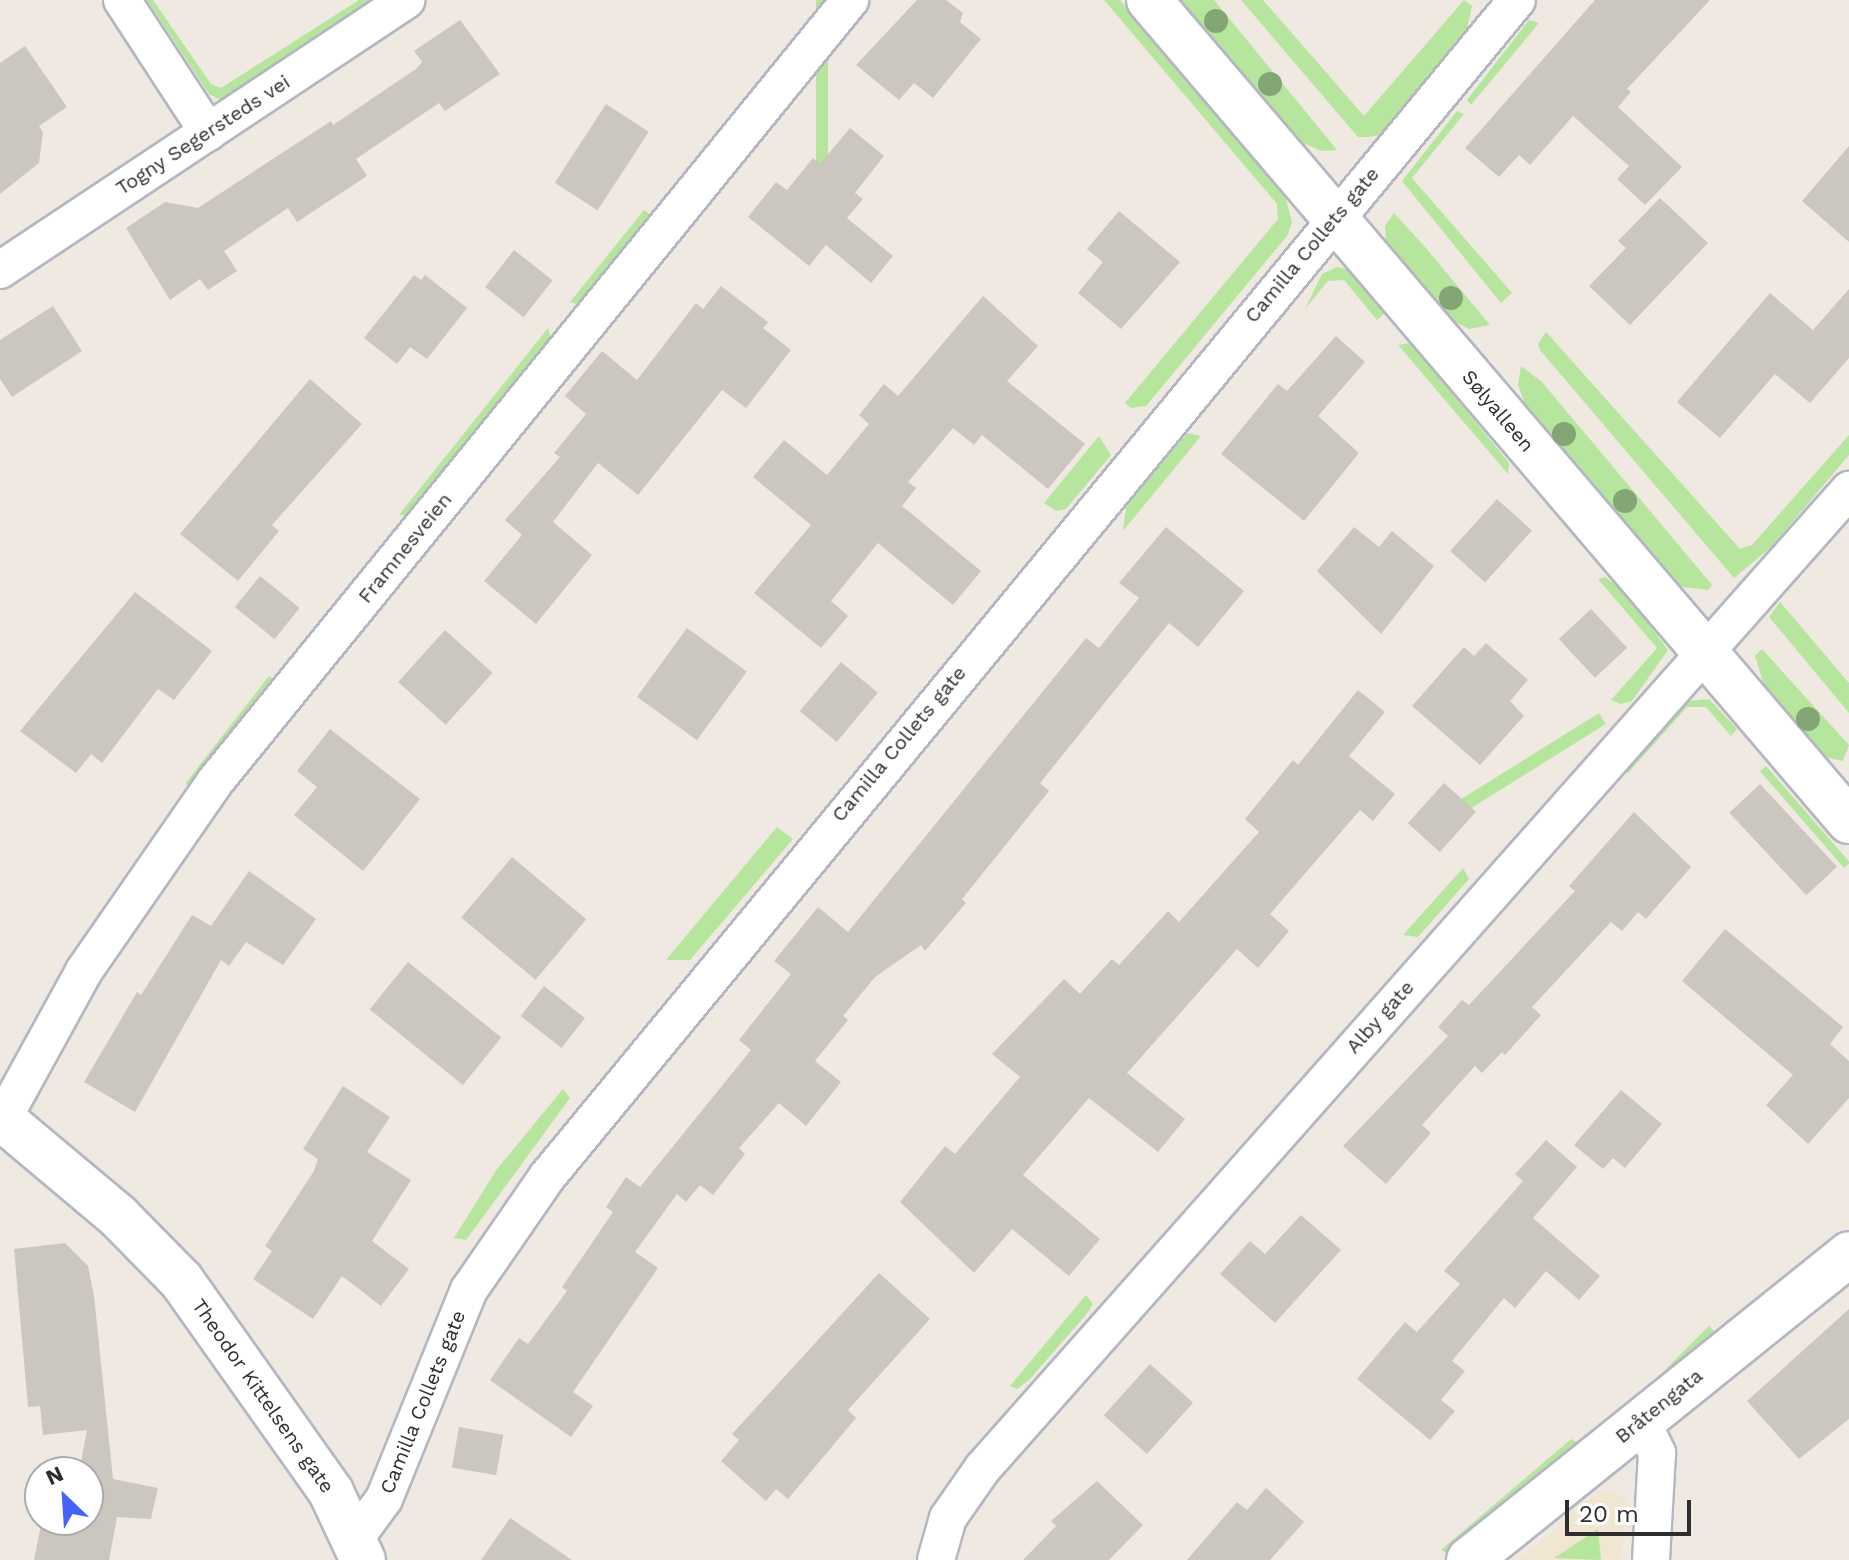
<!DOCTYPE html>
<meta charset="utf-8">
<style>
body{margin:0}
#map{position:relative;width:1849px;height:1560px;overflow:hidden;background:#efe9e1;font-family:"Work Sans",sans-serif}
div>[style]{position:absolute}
.education>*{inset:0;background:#f0e6d1}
.green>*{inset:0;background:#b6e59e;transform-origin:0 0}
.building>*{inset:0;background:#cbc7bf;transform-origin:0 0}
.roads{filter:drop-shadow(2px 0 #b4b7c1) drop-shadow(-2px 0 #b4b7c1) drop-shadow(0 2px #b4b7c1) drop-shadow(0 -2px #b4b7c1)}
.street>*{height:36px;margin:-18px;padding:0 18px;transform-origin:18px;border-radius:18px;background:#fff}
.secondary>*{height:44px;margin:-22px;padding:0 22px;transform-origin:22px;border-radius:22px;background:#fff}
.trees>*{width:24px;height:24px;margin:-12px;border-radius:50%;background:#84a574}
span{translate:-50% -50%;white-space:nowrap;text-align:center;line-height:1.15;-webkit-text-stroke:6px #fff;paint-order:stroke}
.street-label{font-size:20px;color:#2e2e2e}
.north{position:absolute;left:24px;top:1456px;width:80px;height:80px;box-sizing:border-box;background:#fff;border:2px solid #ababab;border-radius:50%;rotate:335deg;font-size:22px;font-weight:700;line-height:32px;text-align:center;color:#2e2e2e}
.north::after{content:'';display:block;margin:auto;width:28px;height:36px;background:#4264fb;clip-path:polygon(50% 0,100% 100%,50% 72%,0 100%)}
.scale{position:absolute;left:1565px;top:1500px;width:126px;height:36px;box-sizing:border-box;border:4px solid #2e2e2e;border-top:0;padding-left:10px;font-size:24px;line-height:28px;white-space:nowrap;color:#2e2e2e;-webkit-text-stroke:6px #fff;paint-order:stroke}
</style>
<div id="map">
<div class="education">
<i style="clip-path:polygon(1608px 1490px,1626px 1497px,1621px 1560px,1518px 1560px,1599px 1492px)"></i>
</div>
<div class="green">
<i style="clip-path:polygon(147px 0,153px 0,211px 84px,221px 88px,359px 0,377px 0,221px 100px,209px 94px)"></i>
<i style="left:816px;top:0;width:12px;height:171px"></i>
<i style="clip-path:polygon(1104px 0,1120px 0,1284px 192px,1292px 222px,1287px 236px,1146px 406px,1131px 408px,1125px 403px,1278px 219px,1277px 204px)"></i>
<i style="clip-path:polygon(1176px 0,1214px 0,1337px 150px,1321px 151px,1297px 140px)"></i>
<i style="clip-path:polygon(1241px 0,1263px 0,1364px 116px,1464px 0,1472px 6px,1467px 29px,1444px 59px,1379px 135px,1368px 137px,1358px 137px)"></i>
<i style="clip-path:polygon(1529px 20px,1539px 23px,1471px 105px,1467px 100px)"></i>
<i style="clip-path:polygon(1457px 111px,1464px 114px,1412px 178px,1512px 293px,1501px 303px,1402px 181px)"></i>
<i style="clip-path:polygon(644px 210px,652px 215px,582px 305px,570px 302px)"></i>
<i style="clip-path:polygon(1394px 213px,1425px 247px,1490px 325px,1469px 329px,1449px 319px,1406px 270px,1386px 240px,1385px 226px)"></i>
<i style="clip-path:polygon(1337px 267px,1351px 270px,1381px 304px,1384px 314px,1377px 320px,1344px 280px,1328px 281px,1305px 309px,1322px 274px)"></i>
<i style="clip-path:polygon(548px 328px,552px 341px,410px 515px,399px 515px)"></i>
<i style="clip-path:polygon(1546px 332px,1740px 549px,1752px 545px,1849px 435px,1849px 455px,1771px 547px,1734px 578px,1540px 350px,1538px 344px)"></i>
<i style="clip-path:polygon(1411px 343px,1509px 463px,1508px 474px,1398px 345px)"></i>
<i style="clip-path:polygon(1521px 366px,1542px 382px,1707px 579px,1712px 585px,1708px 590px,1676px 586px,1527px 410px,1518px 385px)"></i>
<i style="clip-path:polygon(1188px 433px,1201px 436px,1123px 531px,1127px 500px)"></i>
<i style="clip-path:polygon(1099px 436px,1111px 455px,1066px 509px,1056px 511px,1044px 503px)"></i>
<i style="clip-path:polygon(1605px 577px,1626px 593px,1668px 650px,1632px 701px,1621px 704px,1611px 700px,1657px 648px,1598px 579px)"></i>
<i style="clip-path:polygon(1780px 602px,1849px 683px,1849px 713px,1769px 617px)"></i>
<i style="clip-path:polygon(1762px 649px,1849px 745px,1843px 761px,1824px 757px,1766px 692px,1755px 656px)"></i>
<i style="clip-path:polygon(269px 676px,275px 680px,191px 785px,185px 784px)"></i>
<i style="clip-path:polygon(1709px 699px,1737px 729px,1731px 736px,1706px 707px,1687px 707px,1628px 773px,1624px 767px,1687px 701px)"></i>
<i style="left:1599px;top:713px;width:13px;height:162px;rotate:58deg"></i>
<i style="left:1766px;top:766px;width:128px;height:8px;rotate:49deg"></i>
<i style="clip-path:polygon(777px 827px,793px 839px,690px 960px,666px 960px)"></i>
<i style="clip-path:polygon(1463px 868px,1469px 879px,1418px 937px,1403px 935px)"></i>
<i style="clip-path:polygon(563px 1089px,570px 1098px,466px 1240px,454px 1238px,497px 1169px)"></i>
<i style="clip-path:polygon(1086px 1295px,1093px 1304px,1085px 1316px,1029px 1380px,1017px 1389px,1010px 1386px)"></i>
<i style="left:1709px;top:1326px;width:10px;height:127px;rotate:45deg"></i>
<i style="clip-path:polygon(1571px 1439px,1580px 1444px,1447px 1553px,1441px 1550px)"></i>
<i style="clip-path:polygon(1598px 1529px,1601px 1560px,1554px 1558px)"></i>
</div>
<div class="building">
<i style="clip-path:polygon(917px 0,946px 0,963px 13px,960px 22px,981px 39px,933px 98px,914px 83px,899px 100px,856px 65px)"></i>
<i style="clip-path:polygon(1595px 0,1710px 0,1627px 89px,1631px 92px,1618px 107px,1682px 167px,1645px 205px,1617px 179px,1629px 166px,1573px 116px,1530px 165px,1519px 155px,1499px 177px,1465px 148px)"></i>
<i style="clip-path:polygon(460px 20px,500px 74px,445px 111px,439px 103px,356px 159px,367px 176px,297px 222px,288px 208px,224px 251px,237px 271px,208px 290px,200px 279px,170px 300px,126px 228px,165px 202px,198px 208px,331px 121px,333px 125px,416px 69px,422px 62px,414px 51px)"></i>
<i style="clip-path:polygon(25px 46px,67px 107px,39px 126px,43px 132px,39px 163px,0 194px,0 63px)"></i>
<i style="left:606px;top:104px;width:51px;height:94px;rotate:33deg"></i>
<i style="clip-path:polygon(850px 128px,884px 156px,855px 193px,863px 199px,847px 218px,893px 256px,871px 283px,826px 245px,809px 266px,748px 217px,776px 182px,787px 190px,813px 158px,820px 164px)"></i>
<i style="clip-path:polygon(1849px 146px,1849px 242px,1802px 201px)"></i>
<i style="clip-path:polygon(1660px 198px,1708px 243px,1630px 325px,1589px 286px,1626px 248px,1618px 241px)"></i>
<i style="clip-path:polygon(1119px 211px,1180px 262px,1121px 329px,1078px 293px,1103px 262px,1087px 249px)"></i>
<i style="left:514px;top:250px;width:49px;height:47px;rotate:38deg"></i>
<i style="clip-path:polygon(414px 275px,421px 280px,425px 275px,467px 308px,427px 359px,410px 347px,397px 364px,364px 338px)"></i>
<i style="clip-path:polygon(721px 286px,768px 322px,763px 328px,791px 350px,746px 408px,722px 390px,638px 495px,598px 463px,553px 522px,592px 555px,536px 624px,484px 581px,522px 535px,505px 520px,560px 457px,554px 453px,586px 414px,565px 396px,602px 351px,637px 380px,696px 303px,703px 309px)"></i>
<i style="clip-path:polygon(1849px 289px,1849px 358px,1810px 403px,1775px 374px,1720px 438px,1677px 402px,1770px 293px,1813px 330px)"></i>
<i style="clip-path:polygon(983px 296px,1038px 346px,1007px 381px,1085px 444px,1048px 489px,982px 435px,974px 445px,953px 428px,908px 482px,916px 488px,902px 506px,981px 571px,953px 605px,878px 543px,831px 601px,848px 616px,821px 648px,754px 593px,811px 525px,753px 477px,784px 440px,827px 475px,869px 424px,859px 415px,884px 384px,898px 396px)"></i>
<i style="clip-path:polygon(53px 306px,82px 351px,12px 397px,0 379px,0 340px)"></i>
<i style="clip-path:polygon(1336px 336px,1365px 362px,1318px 416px,1359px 453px,1304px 521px,1221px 454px,1278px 384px,1287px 391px)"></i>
<i style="clip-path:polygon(310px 379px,362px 424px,272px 525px,279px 531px,238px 581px,180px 534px)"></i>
<i style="left:1497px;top:499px;width:47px;height:70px;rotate:42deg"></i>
<i style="clip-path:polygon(1166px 527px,1244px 591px,1198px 647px,1169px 623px,1040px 783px,1049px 791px,962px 899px,966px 903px,925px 951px,921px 945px,875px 977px,843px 1016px,848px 1020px,815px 1061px,841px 1082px,806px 1126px,779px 1103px,739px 1148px,745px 1154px,713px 1195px,700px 1185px,686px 1202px,677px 1194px,635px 1252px,658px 1268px,573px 1392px,593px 1406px,571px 1437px,490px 1380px,519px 1338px,528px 1344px,567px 1291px,562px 1287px,613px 1212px,606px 1207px,626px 1177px,640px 1187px,751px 1050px,739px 1040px,791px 974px,774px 961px,818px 907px,848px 932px,1086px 638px,1099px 648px,1139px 598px,1119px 583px)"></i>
<i style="clip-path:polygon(1354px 527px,1379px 547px,1392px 531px,1434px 566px,1381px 634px,1317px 571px)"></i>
<i style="left:260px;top:576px;width:51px;height:40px;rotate:39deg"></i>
<i style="clip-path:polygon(135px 592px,212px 651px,174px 700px,158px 689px,102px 763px,91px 754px,76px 773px,20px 731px)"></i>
<i style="left:1591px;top:609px;width:53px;height:44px;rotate:47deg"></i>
<i style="left:687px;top:628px;width:74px;height:85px;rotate:36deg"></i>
<i style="left:445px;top:630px;width:64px;height:70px;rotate:42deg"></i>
<i style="clip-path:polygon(1486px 643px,1528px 680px,1510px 701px,1524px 716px,1480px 765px,1412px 706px,1464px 647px,1474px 656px)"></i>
<i style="left:841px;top:662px;width:48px;height:64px;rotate:40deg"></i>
<i style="clip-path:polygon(1358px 690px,1385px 712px,1349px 756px,1395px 794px,1373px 821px,1360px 810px,1270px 914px,1289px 931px,1258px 968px,1237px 949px,1127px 1073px,1185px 1119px,1158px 1152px,1089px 1098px,1023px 1175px,1100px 1239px,1069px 1276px,1012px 1229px,974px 1273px,900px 1202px,945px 1146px,955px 1154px,1020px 1077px,992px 1054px,1064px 979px,1080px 994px,1112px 959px,1119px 965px,1168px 911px,1179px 922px,1259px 832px,1245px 819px,1293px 760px,1298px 765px)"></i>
<i style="clip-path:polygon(330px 729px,420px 799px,363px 871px,294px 815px,317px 787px,297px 771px)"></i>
<i style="left:1444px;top:783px;width:43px;height:54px;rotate:42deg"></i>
<i style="left:1760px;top:784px;width:113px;height:42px;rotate:47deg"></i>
<i style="clip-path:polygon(1634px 812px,1691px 867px,1646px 919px,1638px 912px,1622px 931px,1611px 922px,1532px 1007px,1541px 1015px,1505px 1055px,1502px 1052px,1482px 1073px,1475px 1066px,1422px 1125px,1431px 1133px,1386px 1184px,1343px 1146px,1448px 1036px,1438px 1027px,1462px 1000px,1469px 1005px,1575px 891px,1569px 886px)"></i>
<i style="left:512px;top:857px;width:97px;height:79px;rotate:40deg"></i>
<i style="clip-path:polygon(249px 871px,316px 919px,283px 965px,246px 942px,229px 966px,221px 960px,135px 1112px,84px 1082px,137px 992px,141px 995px,192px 915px,211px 926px)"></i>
<i style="clip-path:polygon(1725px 929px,1843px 1027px,1830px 1044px,1849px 1061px,1849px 1098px,1808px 1144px,1766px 1105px,1793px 1075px,1682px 981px)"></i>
<i style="left:408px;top:962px;width:120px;height:61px;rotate:39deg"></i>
<i style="left:544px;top:986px;width:52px;height:38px;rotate:38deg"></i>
<i style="clip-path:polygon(343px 1086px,390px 1117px,367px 1152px,411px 1180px,372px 1241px,409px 1269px,381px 1306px,342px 1276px,313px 1319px,253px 1279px,272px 1251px,265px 1246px,314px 1171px,318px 1159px,303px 1149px)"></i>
<i style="clip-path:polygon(1621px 1090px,1662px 1124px,1625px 1168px,1613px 1158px,1603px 1169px,1574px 1145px)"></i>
<i style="clip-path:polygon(1546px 1140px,1577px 1167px,1533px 1218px,1600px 1276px,1579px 1300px,1546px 1271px,1515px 1308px,1504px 1298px,1452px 1361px,1465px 1371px,1441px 1400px,1455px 1411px,1430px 1440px,1357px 1379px,1405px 1322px,1417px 1332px,1460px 1284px,1444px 1271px,1523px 1181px,1515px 1174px)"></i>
<i style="clip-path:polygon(1301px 1215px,1341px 1250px,1275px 1323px,1220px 1274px,1250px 1241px,1265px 1254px)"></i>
<i style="clip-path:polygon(65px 1243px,88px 1266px,94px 1296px,113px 1479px,158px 1488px,151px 1519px,117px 1517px,109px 1560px,34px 1560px,42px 1520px,88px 1520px,88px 1472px,79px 1472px,87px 1430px,43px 1435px,40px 1406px,28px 1407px,14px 1249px)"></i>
<i style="clip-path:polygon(879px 1273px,930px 1319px,848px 1410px,856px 1418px,788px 1499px,776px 1489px,766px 1501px,721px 1461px,739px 1440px,732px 1434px)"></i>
<i style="clip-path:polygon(1849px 1309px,1849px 1419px,1799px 1459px,1747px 1401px)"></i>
<i style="left:1150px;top:1364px;width:58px;height:69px;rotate:42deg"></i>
<i style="left:459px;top:1427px;width:45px;height:41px;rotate:10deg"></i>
<i style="clip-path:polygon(1097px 1481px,1143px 1525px,1109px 1560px,1023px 1560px,1056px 1526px,1051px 1521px)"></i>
<i style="clip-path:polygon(1266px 1488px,1304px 1522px,1270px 1560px,1187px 1560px,1237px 1502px,1247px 1510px)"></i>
<i style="clip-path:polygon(510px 1518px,572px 1560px,481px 1560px)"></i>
</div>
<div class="roads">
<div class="street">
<i style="left:122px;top:0;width:158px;rotate:56.9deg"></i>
<i style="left:0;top:270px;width:488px;rotate:-33.6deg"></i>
<i style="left:0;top:1124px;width:175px;rotate:-61.2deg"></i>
<i style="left:84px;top:971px;width:229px;rotate:-55.3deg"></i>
<i style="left:214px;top:783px;width:1009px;rotate:-50.91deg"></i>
<i style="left:1641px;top:1420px;width:37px;rotate:64deg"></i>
<i style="left:1657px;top:1453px;width:107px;rotate:93.2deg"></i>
<i style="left:356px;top:1537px;width:47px;rotate:-53.6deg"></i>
<i style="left:384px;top:1499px;width:226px;rotate:-67.9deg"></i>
<i style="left:469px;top:1290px;width:137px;rotate:-55.4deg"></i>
<i style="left:547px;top:1177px;width:1525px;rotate:-50.51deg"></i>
<i style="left:936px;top:1560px;width:44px;rotate:-74.1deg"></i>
<i style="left:948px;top:1518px;width:60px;rotate:-55.2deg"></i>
<i style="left:982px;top:1469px;width:1308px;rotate:-48.47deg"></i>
</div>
<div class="secondary">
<i style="left:1149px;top:0;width:1079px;rotate:49.55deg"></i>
<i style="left:0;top:1117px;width:155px;rotate:40deg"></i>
<i style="left:119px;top:1217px;width:88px;rotate:45.5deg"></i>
<i style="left:181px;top:1280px;width:260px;rotate:54.7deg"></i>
<i style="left:331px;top:1492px;width:75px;rotate:64.8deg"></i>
<i style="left:1469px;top:1560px;width:488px;rotate:-38.8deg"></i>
</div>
</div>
<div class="trees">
<i style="left:1216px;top:21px"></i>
<i style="left:1270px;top:84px"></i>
<i style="left:1451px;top:298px"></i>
<i style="left:1564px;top:434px"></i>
<i style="left:1625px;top:501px"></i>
<i style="left:1808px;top:719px"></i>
</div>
<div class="street-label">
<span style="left:203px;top:135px;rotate:-33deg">Togny Segersteds vei</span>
<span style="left:1312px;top:245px;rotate:-50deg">Camilla Collets gate</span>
<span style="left:1498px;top:411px;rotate:50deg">Sølyalleen</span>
<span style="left:405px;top:548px;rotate:-51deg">Framnesveien</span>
<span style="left:899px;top:744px;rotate:-50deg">Camilla Collets gate</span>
<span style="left:1380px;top:1017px;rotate:-48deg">Alby gate</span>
<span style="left:263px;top:1396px;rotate:55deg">Theodor Kittelsens gate</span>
<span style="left:423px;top:1402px;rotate:-68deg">Camilla Collets gate</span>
<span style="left:1659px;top:1406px;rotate:-39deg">Bråtengata</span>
</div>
<div class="north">N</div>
<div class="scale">20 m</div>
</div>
